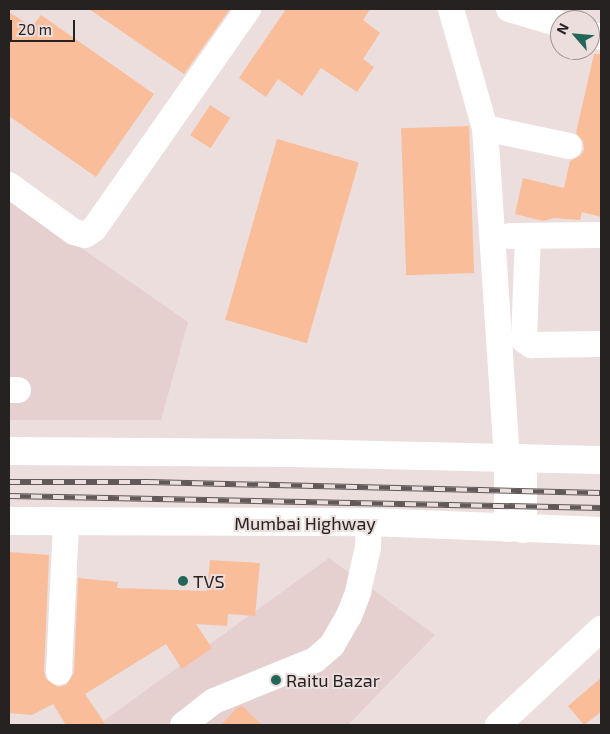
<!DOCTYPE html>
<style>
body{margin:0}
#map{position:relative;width:610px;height:734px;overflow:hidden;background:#ebdedd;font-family:"Exo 2",sans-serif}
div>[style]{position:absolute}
.built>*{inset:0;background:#e5cfcf}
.building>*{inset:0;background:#fabd99;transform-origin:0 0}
.minor>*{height:26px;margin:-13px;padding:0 13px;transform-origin:13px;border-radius:13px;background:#fff}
.highway>*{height:28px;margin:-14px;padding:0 14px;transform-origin:14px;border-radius:14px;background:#fff}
.rail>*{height:5.5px;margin-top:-2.75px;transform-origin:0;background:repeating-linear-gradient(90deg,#ebdedd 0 11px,#615959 0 22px);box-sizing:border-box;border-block:1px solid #615959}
.dots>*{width:14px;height:14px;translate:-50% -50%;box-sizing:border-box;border:2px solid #ebdedd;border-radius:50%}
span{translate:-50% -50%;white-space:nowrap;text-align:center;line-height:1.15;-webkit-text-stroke:4px #ebdedd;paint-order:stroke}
.street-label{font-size:18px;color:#272222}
.poi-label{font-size:18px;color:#272222}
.left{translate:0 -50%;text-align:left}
.frame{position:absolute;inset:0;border:10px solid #272222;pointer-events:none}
.north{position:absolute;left:550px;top:10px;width:50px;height:50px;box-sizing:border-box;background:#ebdedd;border:1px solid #9d9392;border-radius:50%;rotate:297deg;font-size:14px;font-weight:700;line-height:20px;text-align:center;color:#272222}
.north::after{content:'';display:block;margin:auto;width:18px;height:22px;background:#226759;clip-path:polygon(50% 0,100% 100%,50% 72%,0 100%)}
.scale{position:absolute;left:10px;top:20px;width:65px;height:22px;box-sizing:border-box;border:2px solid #272222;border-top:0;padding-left:6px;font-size:15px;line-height:18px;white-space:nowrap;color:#272222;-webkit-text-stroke:4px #ebdedd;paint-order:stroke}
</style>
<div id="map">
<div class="built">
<i style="clip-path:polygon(9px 198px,188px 322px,161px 420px,9px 420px)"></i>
<i style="clip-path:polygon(329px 558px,435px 635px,348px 725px,98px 725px)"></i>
</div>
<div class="building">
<i style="clip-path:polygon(89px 9px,230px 9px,184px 74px)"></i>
<i style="clip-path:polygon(286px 9px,370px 9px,363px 20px,380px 33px,363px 59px,374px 67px,357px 92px,321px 68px,302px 96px,278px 79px,266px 97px,239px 78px)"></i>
<i style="clip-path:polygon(9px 12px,32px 27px,41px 15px,154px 94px,96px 177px,9px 116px)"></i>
<i style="clip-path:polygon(594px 54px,601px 54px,601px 217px,582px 212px,580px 220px,554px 218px,543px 221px,515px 214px,523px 178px,564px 188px,570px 161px,580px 156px,584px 150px,583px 141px,576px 133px)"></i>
<i style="left:210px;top:105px;width:24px;height:36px;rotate:33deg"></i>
<i style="left:469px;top:126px;width:147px;height:68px;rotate:88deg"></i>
<i style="left:277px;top:139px;width:85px;height:188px;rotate:16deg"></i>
<i style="clip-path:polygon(9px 552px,49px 555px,44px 671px,46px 679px,58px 687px,66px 685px,74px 673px,78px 578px,118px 582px,117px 588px,207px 591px,210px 560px,260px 563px,255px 616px,228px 614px,227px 626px,196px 624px,212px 648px,182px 669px,166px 644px,85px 694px,106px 725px,66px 725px,53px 704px,32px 715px,9px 713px)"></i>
<i style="clip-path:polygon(601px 678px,601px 712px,584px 725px,568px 706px)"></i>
<i style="clip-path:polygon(242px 706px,262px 725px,221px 725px,237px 708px)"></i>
</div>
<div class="minor">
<i style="left:451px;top:9px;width:124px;rotate:74.1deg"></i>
<i style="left:485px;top:128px;width:330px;rotate:86.2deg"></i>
<i style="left:507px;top:457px;width:72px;rotate:90deg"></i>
<i style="left:509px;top:9px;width:53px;rotate:16.4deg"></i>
<i style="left:590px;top:34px;width:11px;rotate:15deg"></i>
<i style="left:485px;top:128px;width:86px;rotate:12.1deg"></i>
<i style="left:9px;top:185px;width:80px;rotate:35.9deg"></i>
<i style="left:74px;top:232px;width:11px;rotate:15deg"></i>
<i style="left:85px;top:235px;width:11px;rotate:-34deg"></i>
<i style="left:94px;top:229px;width:269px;rotate:-55deg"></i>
<i style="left:510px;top:236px;width:91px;rotate:-0.6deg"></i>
<i style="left:528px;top:236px;width:104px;rotate:92.2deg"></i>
<i style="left:524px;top:340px;width:9px;rotate:36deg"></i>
<i style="left:531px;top:345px;width:70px;rotate:-0.8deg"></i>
<i style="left:9px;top:390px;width:9px"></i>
<i style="left:59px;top:672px;width:150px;rotate:-87.3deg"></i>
<i style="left:183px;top:725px;width:39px;rotate:-38deg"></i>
<i style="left:214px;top:701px;width:109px;rotate:-22.1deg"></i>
<i style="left:315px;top:660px;width:23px;rotate:-41deg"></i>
<i style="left:332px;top:645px;width:34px;rotate:-60deg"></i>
<i style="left:349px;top:616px;width:26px;rotate:-69deg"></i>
<i style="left:358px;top:592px;width:46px;rotate:-77.5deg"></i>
<i style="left:368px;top:547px;width:25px;rotate:-88deg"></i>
<i style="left:498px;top:725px;width:141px;rotate:-43deg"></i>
</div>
<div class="highway">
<i style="left:9px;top:451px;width:284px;rotate:0.4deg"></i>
<i style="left:293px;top:453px;width:308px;rotate:1.3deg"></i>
<i style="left:9px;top:521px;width:360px;rotate:0.2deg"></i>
<i style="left:369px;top:522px;width:232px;rotate:2.2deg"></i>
<i style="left:523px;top:529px;width:71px;rotate:-90deg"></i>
</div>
<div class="rail">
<i style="left:9px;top:482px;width:139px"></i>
<i style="left:148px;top:482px;width:453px;rotate:1.4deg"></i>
<i style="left:9px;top:496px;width:592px;rotate:1.16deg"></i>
</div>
<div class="dots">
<i style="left:183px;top:581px;background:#226759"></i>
<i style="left:276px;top:680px;background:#226759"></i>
</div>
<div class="street-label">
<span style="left:305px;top:523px">Mumbai Highway</span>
</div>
<div class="poi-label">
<span class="left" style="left:193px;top:581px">TVS</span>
<span class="left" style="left:286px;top:680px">Raitu Bazar</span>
</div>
<div class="frame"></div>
<div class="north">N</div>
<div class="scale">20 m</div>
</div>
